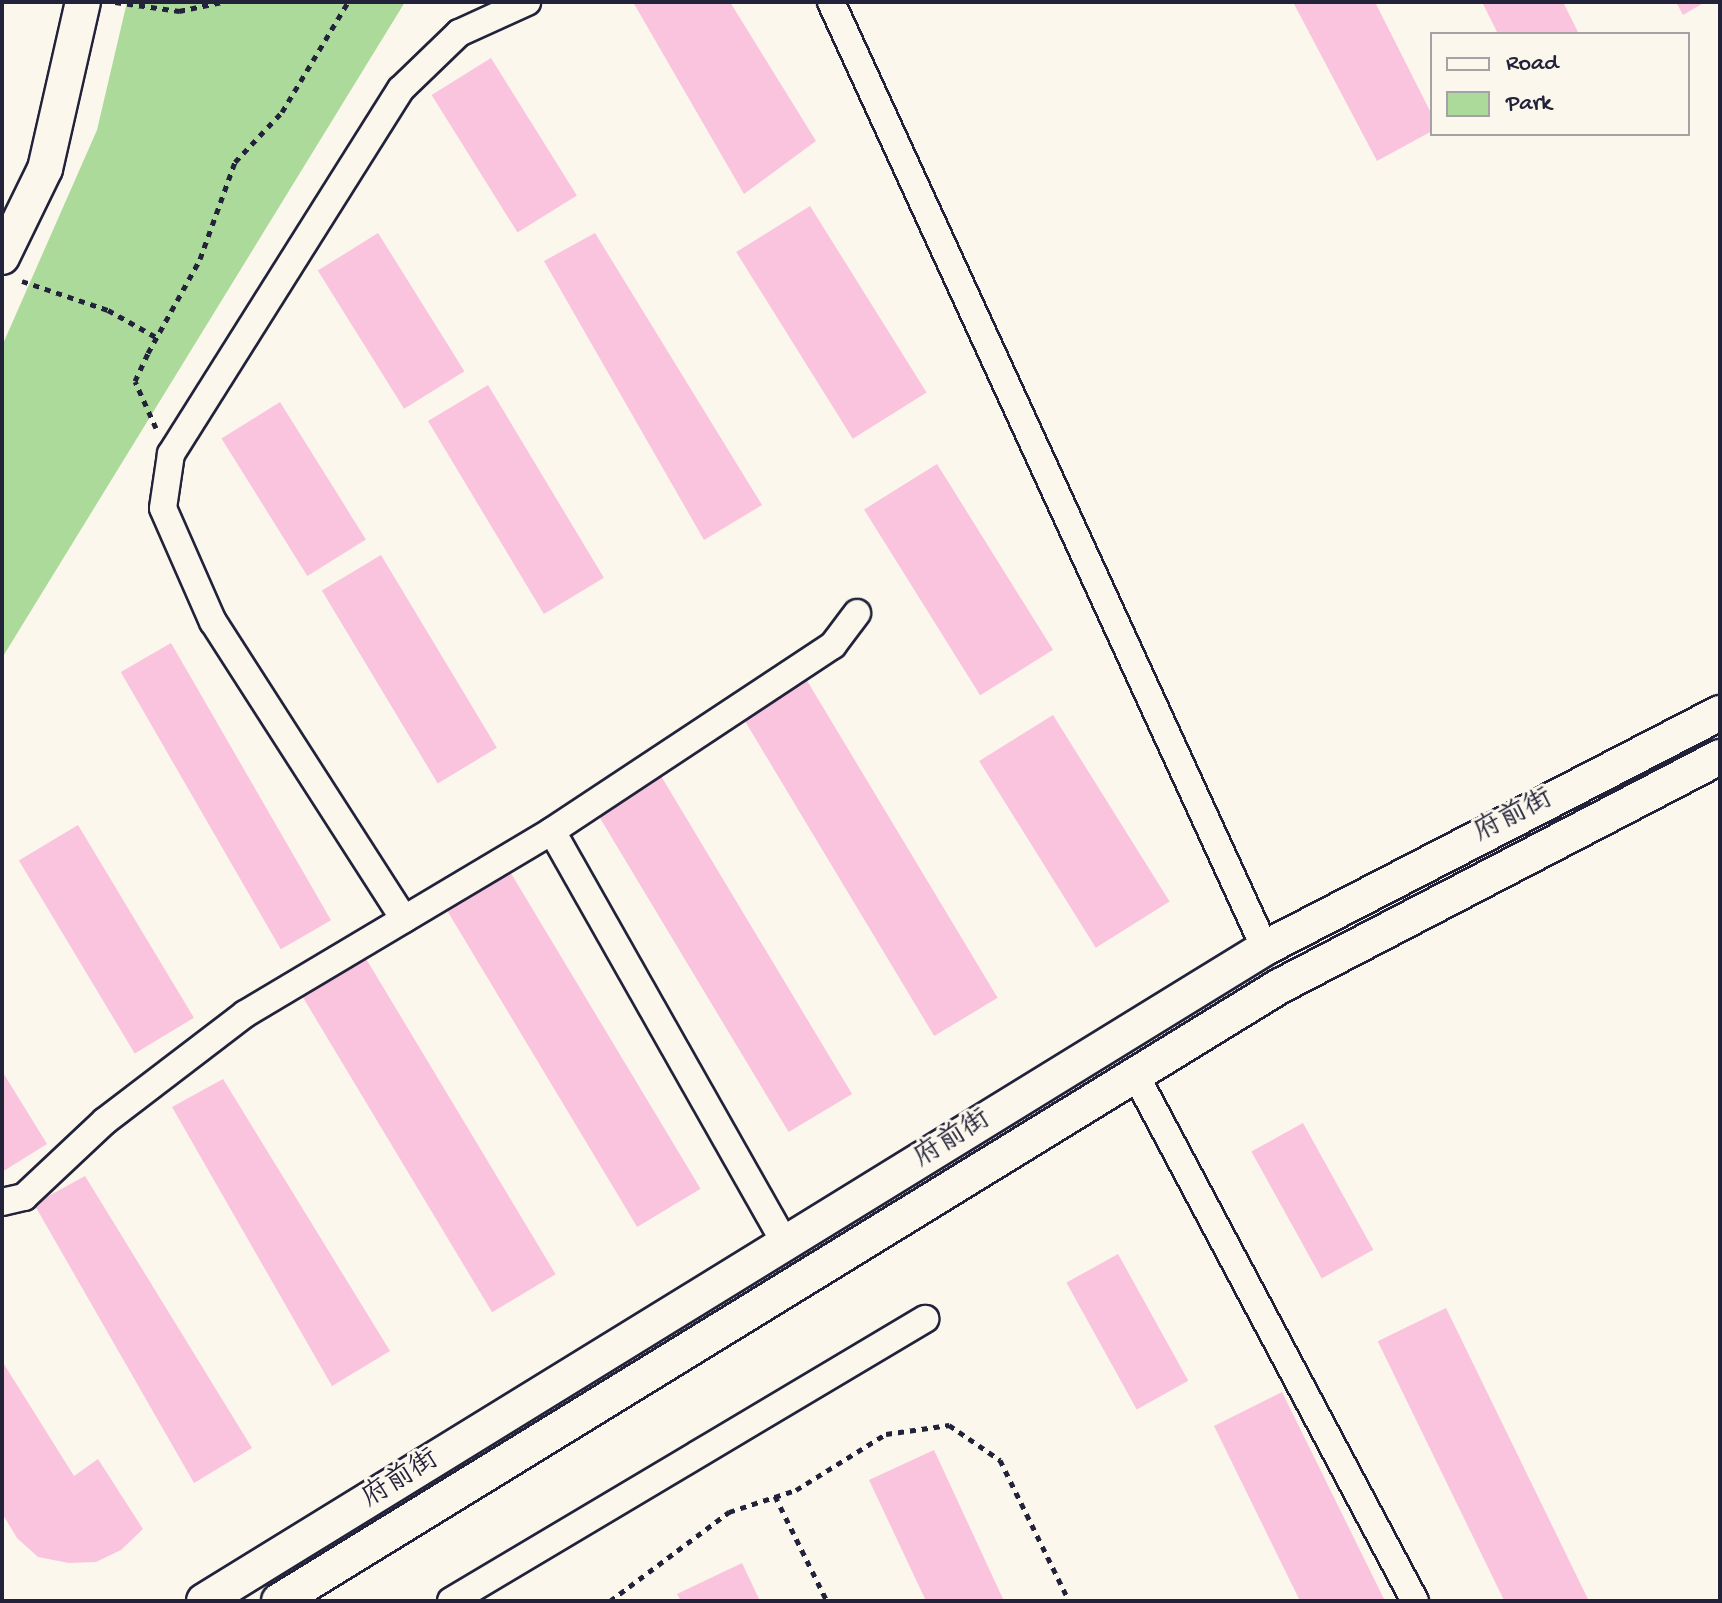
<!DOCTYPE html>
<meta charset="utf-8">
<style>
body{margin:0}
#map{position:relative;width:1722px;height:1603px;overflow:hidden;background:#fbf7ec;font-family:"Gochi Hand","LXGW WenKai TC",sans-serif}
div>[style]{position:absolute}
.green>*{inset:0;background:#acda9a}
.building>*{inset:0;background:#fac4df;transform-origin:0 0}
.path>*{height:5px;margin-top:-2.5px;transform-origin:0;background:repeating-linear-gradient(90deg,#22223b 0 6px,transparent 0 12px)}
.roads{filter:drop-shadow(2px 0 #22223b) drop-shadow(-2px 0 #22223b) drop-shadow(0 2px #22223b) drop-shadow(0 -2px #22223b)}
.minor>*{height:26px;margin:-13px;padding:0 13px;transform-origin:13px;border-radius:13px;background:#fbf7ec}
.tertiary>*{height:34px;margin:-17px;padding:0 17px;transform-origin:17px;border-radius:17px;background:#fbf7ec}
span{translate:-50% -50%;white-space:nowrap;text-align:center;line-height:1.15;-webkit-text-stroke:6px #fbf7ec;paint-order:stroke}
.street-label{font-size:28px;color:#22223b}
.frame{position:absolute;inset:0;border:4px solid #22223b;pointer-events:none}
.legend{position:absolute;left:1430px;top:32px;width:260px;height:104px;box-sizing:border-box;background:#fbf7ec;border:2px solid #a4a2a5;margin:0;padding:10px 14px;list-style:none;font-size:24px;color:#22223b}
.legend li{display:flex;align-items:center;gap:16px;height:40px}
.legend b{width:40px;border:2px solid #a4a2a5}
</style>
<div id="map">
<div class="green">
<i style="clip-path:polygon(127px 2px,405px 2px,2px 658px,2px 346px,97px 130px)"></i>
</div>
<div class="building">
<i style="clip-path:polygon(633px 2px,730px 2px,816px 141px,744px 194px)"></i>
<i style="clip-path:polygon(1293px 2px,1375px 2px,1432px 115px,1432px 131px,1377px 161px)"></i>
<i style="clip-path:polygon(1482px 2px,1563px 2px,1579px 34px,1498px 34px)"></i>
<i style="clip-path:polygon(1676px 2px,1705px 2px,1683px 15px)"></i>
<i style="left:491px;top:58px;width:162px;height:70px;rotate:58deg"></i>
<i style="left:810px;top:206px;width:220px;height:87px;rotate:58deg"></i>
<i style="left:378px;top:233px;width:163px;height:71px;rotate:58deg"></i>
<i style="clip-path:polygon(595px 233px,762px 505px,704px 540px,544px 261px)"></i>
<i style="left:488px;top:385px;width:225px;height:70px;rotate:59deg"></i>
<i style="left:280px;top:402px;width:162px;height:69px;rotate:58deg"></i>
<i style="left:937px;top:464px;width:219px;height:86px;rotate:58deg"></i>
<i style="left:381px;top:555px;width:225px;height:69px;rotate:59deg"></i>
<i style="left:171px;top:643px;width:320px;height:58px;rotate:60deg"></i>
<i style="left:806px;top:679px;width:372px;height:74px;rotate:59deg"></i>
<i style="left:1053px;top:715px;width:220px;height:87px;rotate:58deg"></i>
<i style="left:661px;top:776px;width:371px;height:74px;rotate:59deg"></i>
<i style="left:78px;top:825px;width:225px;height:69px;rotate:59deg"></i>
<i style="left:509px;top:870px;width:372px;height:74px;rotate:59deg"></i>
<i style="left:365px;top:957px;width:370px;height:74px;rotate:59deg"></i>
<i style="clip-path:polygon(2px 1071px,47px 1144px,2px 1172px)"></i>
<i style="clip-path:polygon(223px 1079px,390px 1351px,332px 1386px,172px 1107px)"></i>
<i style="left:1303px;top:1123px;width:145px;height:59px;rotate:61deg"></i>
<i style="clip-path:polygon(85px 1176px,252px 1448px,194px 1483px,34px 1204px)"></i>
<i style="left:1118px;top:1254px;width:145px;height:59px;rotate:61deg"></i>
<i style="left:1446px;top:1308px;width:326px;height:76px;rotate:64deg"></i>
<i style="clip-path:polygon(2px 1361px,74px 1476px,98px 1459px,143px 1529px,121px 1550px,96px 1562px,69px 1563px,38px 1557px,17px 1538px,2px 1513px)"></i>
<i style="clip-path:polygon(1282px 1392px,1385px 1601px,1300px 1601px,1214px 1426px)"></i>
<i style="clip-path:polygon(934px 1450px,1004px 1601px,926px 1601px,869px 1480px)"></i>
<i style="clip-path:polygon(742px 1563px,760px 1601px,681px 1601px,677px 1594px)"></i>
</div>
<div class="path">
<i style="left:115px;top:2px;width:65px;rotate:8deg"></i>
<i style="left:179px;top:11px;width:44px;rotate:-11.8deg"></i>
<i style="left:22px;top:281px;width:91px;rotate:18.6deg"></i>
<i style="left:108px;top:310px;width:55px;rotate:29.4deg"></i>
<i style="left:156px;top:428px;width:51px;rotate:-114.1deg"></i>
<i style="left:135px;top:381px;width:31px;rotate:-65deg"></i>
<i style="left:148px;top:353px;width:107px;rotate:-61deg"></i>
<i style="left:200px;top:259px;width:103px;rotate:-70.2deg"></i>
<i style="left:235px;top:162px;width:69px;rotate:-46.8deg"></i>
<i style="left:282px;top:112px;width:128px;rotate:-59deg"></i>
<i style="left:775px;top:1496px;width:117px;rotate:63.7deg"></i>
<i style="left:610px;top:1601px;width:149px;rotate:-36.8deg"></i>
<i style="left:729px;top:1512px;width:71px;rotate:-18.2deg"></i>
<i style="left:796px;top:1490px;width:106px;rotate:-31.9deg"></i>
<i style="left:886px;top:1434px;width:64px;rotate:-8.1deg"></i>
<i style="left:949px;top:1425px;width:62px;rotate:34.5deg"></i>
<i style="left:1000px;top:1460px;width:157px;rotate:63.9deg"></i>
</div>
<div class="roads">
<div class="minor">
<i style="left:831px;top:2px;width:1041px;rotate:65.36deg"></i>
<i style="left:404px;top:919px;width:353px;rotate:-122.7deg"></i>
<i style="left:213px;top:622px;width:124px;rotate:-113.7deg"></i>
<i style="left:163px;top:508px;width:55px;rotate:-81.6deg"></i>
<i style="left:171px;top:454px;width:431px;rotate:-57.8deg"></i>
<i style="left:401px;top:89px;width:81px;rotate:-44deg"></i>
<i style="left:459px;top:33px;width:75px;rotate:-24.5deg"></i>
<i style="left:1135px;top:1074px;width:597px;rotate:62.02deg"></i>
<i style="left:2px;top:1202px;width:23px;rotate:-13deg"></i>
<i style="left:24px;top:1197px;width:111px;rotate:-43.2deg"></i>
<i style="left:105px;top:1121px;width:176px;rotate:-37.4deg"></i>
<i style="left:245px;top:1014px;width:357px;rotate:-30.8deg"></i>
<i style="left:785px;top:1243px;width:473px;rotate:-119.5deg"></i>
<i style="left:552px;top:831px;width:337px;rotate:-33.5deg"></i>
<i style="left:833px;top:645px;width:40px;rotate:-53deg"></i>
<i style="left:451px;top:1601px;width:552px;rotate:-30.75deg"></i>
</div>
<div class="tertiary">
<i style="left:2px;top:257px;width:98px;rotate:-64deg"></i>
<i style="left:45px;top:169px;width:171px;rotate:-77.2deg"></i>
<i style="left:204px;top:1601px;width:1246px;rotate:-31.61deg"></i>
<i style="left:1265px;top:948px;width:512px;rotate:-27.32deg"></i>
<i style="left:279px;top:1601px;width:1175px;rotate:-31.57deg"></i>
<i style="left:1280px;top:986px;width:496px;rotate:-27.5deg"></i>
</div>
</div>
<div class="street-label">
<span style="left:1514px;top:817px;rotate:-27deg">府前街</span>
<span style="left:953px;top:1140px;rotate:-32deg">府前街</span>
<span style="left:401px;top:1480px;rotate:-32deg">府前街</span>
</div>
<div class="frame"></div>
<ul class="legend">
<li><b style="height:10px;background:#fbf7ec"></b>Road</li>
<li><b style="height:22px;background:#acda9a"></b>Park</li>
</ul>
</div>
